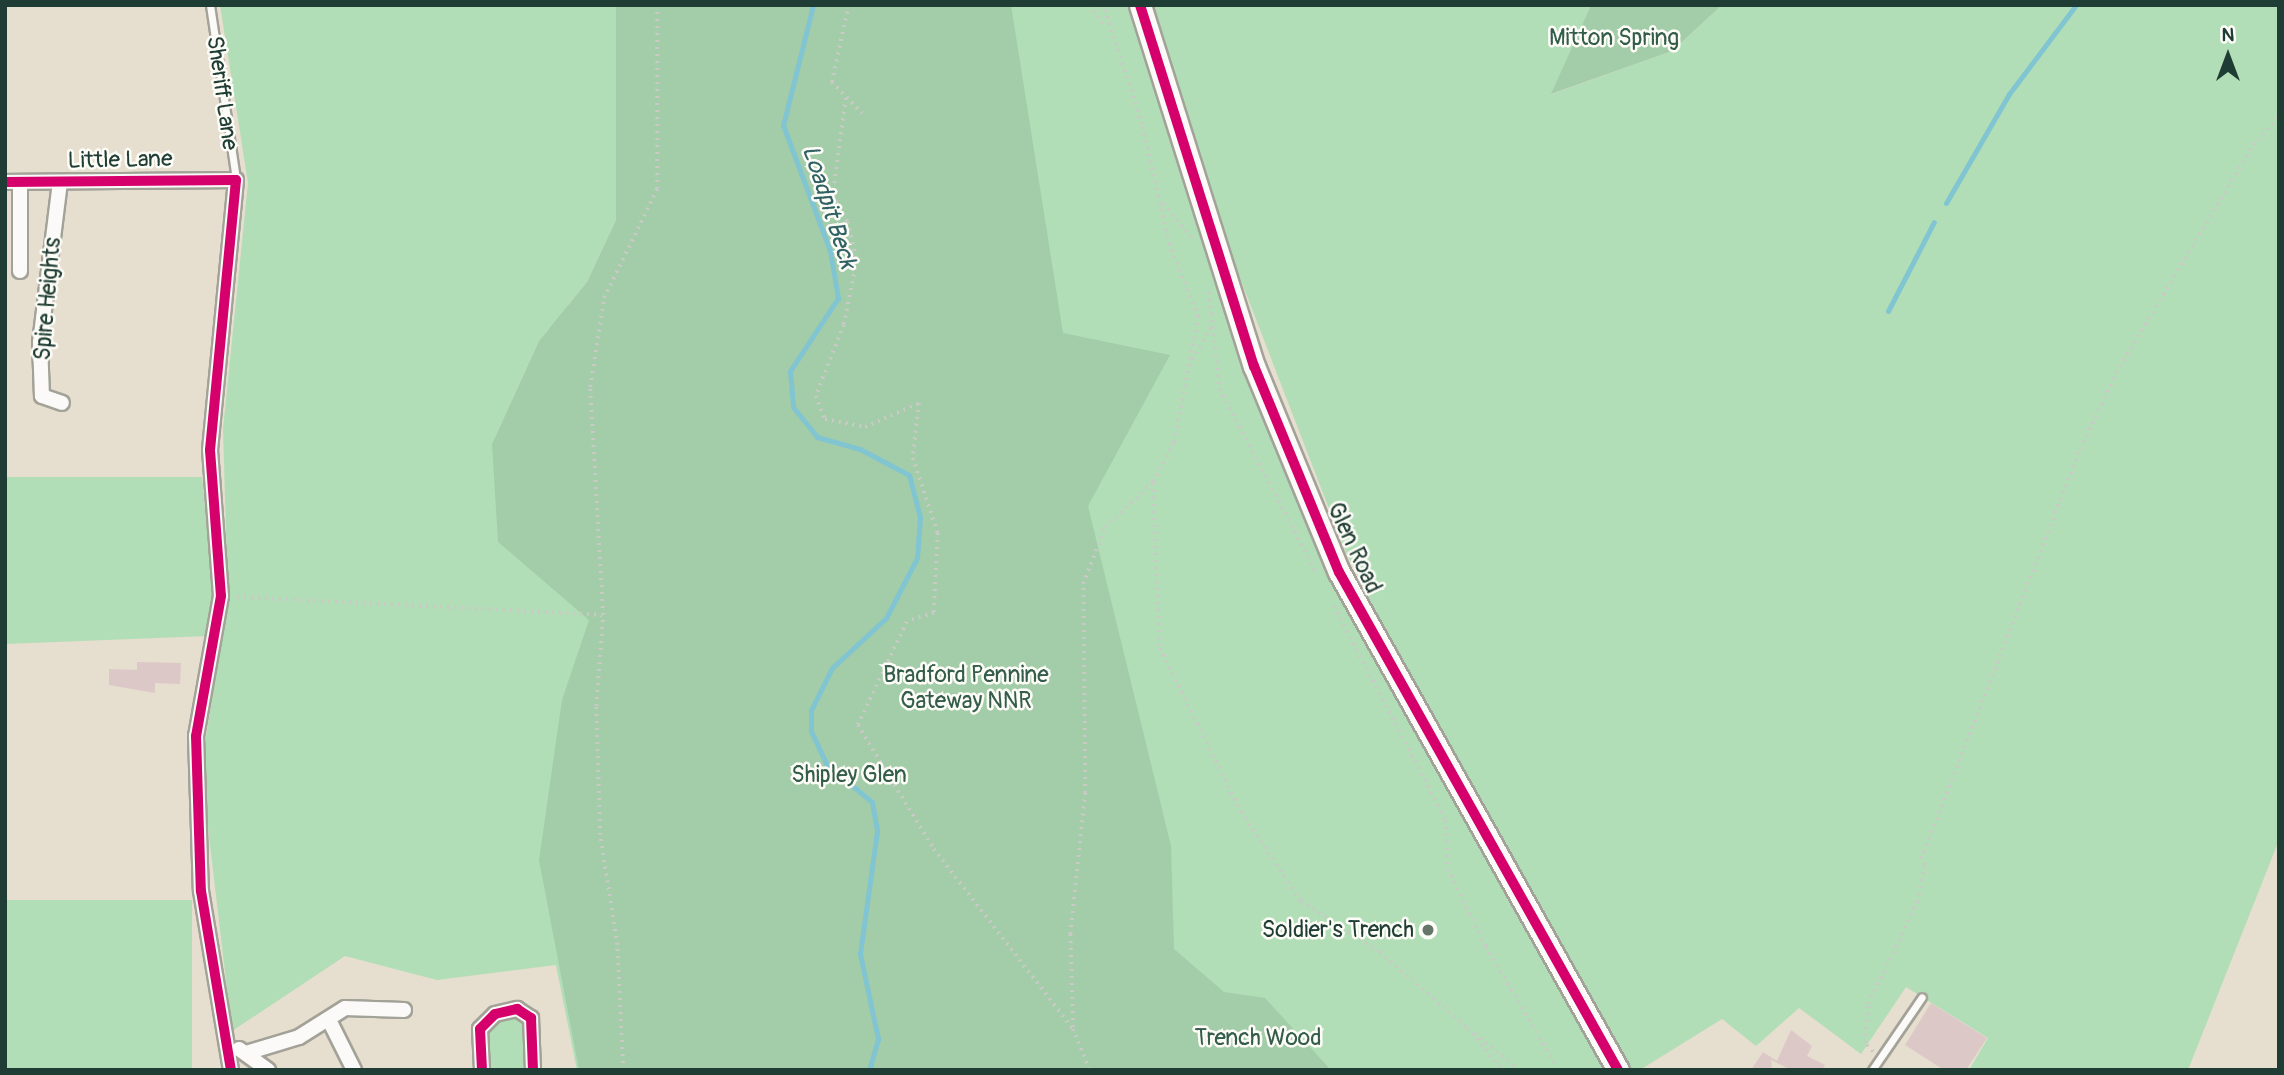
<!DOCTYPE html>
<style>
body{margin:0}
#map{position:relative;width:2284px;height:1075px;overflow:hidden;background:#e6dece;font-family:Pangolin,sans-serif}
div>[style]{position:absolute}
.green>*{inset:0;background:#b1deb6;transform-origin:0 0}
.forest>*{inset:0;background:#a3cca8}
.stream>*{height:5px;margin:-2.5px;padding:0 2.5px;transform-origin:2.5px;border-radius:2.5px;background:#81c5d2}
.building>*{inset:0;background:#dcc9c7}
.path>*{height:3.5px;margin-top:-1.75px;transform-origin:0;background:repeating-linear-gradient(90deg,#c9cac6 0 2px,transparent 0 7px)}
.roads{filter:drop-shadow(2px 0 #a3a298) drop-shadow(-2px 0 #a3a298) drop-shadow(0 2px #a3a298) drop-shadow(0 -2px #a3a298)}
.lane>*{height:7px;margin:-3.5px;padding:0 3.5px;transform-origin:3.5px;border-radius:3.5px;background:#fbfaf8}
.street>*{height:14px;margin:-7px;padding:0 7px;transform-origin:7px;border-radius:7px;background:#fbfaf8}
.secondary>*{height:21px;margin:-10.5px;padding:0 10.5px;transform-origin:10.5px;border-radius:10.5px;background:#fbfaf8}
.cycleway>*{height:10px;margin:-5px;padding:0 5px;transform-origin:5px;border-radius:5px;background:#d6006c}
.dots>*{width:19px;height:19px;translate:-50% -50%;box-sizing:border-box;border:4px solid #fdfcf7;border-radius:50%}
span{translate:-50% -50%;white-space:nowrap;text-align:center;line-height:1.15;-webkit-text-stroke:5px #fdfcf7;paint-order:stroke}
.park-label{font-size:23px;color:#335d4a}
.street-label{font-size:23px;color:#1f3d34}
.poi-label{font-size:23px;color:#1f3d34}
.right{translate:-100% -50%;text-align:right}
.water-label{font-size:24px;color:#306264;font-style:italic}
.frame{position:absolute;inset:0;border:7px solid #1f3d34;pointer-events:none}
.north{position:absolute;left:2193px;top:21px;width:70px;height:70px;-webkit-text-stroke:5px #fdfcf7;paint-order:stroke;rotate:0deg;font-size:19px;font-weight:700;line-height:28px;text-align:center;color:#1f3d34}
.north::after{content:'';display:block;margin:auto;width:24px;height:32px;background:#1f3d34;clip-path:polygon(50% 0,100% 100%,50% 72%,0 100%)}
</style>
<div id="map">
<div class="green">
<i style="clip-path:polygon(evenodd,220px 5px,616px 5px,616px 220px,587px 282px,568px 305px,621px 272px,625px 5px,1135px 5px,1165px 117px,1394px 689px,1608px 1070px,1331px 1070px,1322px 1061px,1249px 1070px,577px 1070px,556px 965px,437px 980px,345px 956px,232px 1031px,201px 769px,228px 599px,223px 429px,248px 183px,220px 5px,550px 327px,492px 444px,539px 341px,550px 327px)"></i>
<i style="clip-path:polygon(1153px 5px,1591px 5px,1552px 94px,1672px 51px,1722px 5px,2279px 5px,2279px 840px,2188px 1070px,1969px 1070px,1988px 1038px,1906px 987px,1861px 1054px,1799px 1008px,1756px 1046px,1722px 1019px,1643px 1068px,1626px 1068px,1481px 820px,1345px 550px,1203px 182px)"></i>
<i style="clip-path:polygon(5px 477px,202px 477px,213px 590px,208px 636px,5px 644px)"></i>
<i style="left:5px;top:900px;width:187px;height:170px"></i>
<i style="clip-path:polygon(498px 1018px,519px 1018px,525px 1027px,526px 1070px,489px 1070px,487px 1032px)"></i>
</div>
<div class="forest">
<i style="clip-path:polygon(616px 5px,1011px 5px,1063px 333px,1170px 355px,1088px 506px,1171px 846px,1174px 949px,1224px 992px,1265px 998px,1331px 1070px,579px 1070px,539px 860px,562px 700px,589px 620px,498px 542px,492px 444px,539px 341px,587px 282px,616px 220px)"></i>
<i style="clip-path:polygon(1591px 5px,1722px 5px,1672px 51px,1551px 94px)"></i>
</div>
<div class="stream">
<i style="left:813px;top:5px;width:124px;rotate:104deg"></i>
<i style="left:783px;top:125px;width:134px;rotate:69.5deg"></i>
<i style="left:830px;top:251px;width:48px;rotate:80.3deg"></i>
<i style="left:838px;top:298px;width:87px;rotate:123.3deg"></i>
<i style="left:790px;top:371px;width:36px;rotate:85deg"></i>
<i style="left:793px;top:407px;width:38px;rotate:51deg"></i>
<i style="left:817px;top:437px;width:45px;rotate:15.6deg"></i>
<i style="left:860px;top:449px;width:55px;rotate:28deg"></i>
<i style="left:909px;top:475px;width:43px;rotate:75.3deg"></i>
<i style="left:920px;top:517px;width:41px;rotate:94.2deg"></i>
<i style="left:917px;top:558px;width:68px;rotate:117.3deg"></i>
<i style="left:886px;top:618px;width:74px;rotate:137.2deg"></i>
<i style="left:832px;top:668px;width:47px;rotate:116.6deg"></i>
<i style="left:811px;top:710px;width:21px;rotate:90deg"></i>
<i style="left:811px;top:731px;width:38px;rotate:65deg"></i>
<i style="left:827px;top:765px;width:58px;rotate:39.4deg"></i>
<i style="left:872px;top:802px;width:29px;rotate:80deg"></i>
<i style="left:877px;top:831px;width:124px;rotate:97.9deg"></i>
<i style="left:860px;top:954px;width:87px;rotate:78deg"></i>
<i style="left:878px;top:1039px;width:32px;rotate:106deg"></i>
<i style="left:1946px;top:203px;width:126px;rotate:-60deg"></i>
<i style="left:2009px;top:94px;width:111px;rotate:-53deg"></i>
<i style="left:1888px;top:311px;width:100px;rotate:-62.7deg"></i>
</div>
<div class="building">
<i style="clip-path:polygon(137px 662px,181px 663px,180px 684px,155px 683px,155px 693px,109px 685px,109px 669px,137px 670px)"></i>
<i style="clip-path:polygon(1931px 1003px,1987px 1038px,1966px 1070px,1944px 1070px,1905px 1045px)"></i>
<i style="clip-path:polygon(1791px 1030px,1812px 1046px,1807px 1056px,1825px 1065px,1822px 1070px,1791px 1070px,1771px 1060px,1772px 1070px,1751px 1070px,1763px 1052px,1777px 1061px)"></i>
</div>
<div class="path">
<i style="left:849px;top:5px;width:79px;rotate:102.4deg"></i>
<i style="left:832px;top:82px;width:45px;rotate:45.9deg"></i>
<i style="left:1089px;top:5px;width:26px;rotate:53deg"></i>
<i style="left:846px;top:98px;width:98px;rotate:97.6deg"></i>
<i style="left:833px;top:195px;width:31px;rotate:61deg"></i>
<i style="left:848px;top:222px;width:40px;rotate:77deg"></i>
<i style="left:857px;top:261px;width:65px;rotate:101.5deg"></i>
<i style="left:844px;top:325px;width:76px;rotate:111.5deg"></i>
<i style="left:816px;top:396px;width:25px;rotate:69deg"></i>
<i style="left:825px;top:419px;width:41px;rotate:11.3deg"></i>
<i style="left:865px;top:427px;width:59px;rotate:-24deg"></i>
<i style="left:919px;top:403px;width:55px;rotate:96.2deg"></i>
<i style="left:913px;top:458px;width:79px;rotate:71.6deg"></i>
<i style="left:938px;top:533px;width:80px;rotate:92.9deg"></i>
<i style="left:934px;top:613px;width:28px;rotate:162deg"></i>
<i style="left:907px;top:622px;width:114px;rotate:115.4deg"></i>
<i style="left:858px;top:725px;width:145px;rotate:58.5deg"></i>
<i style="left:934px;top:849px;width:227px;rotate:52.3deg"></i>
<i style="left:1073px;top:1029px;width:44px;rotate:67.5deg"></i>
<i style="left:1163px;top:204px;width:45px;rotate:49.5deg"></i>
<i style="left:1209px;top:292px;width:98px;rotate:83.5deg"></i>
<i style="left:1220px;top:389px;width:209px;rotate:62.3deg"></i>
<i style="left:1189px;top:366px;width:45px;rotate:-60.6deg"></i>
<i style="left:1153px;top:483px;width:165px;rotate:87.6deg"></i>
<i style="left:1160px;top:648px;width:183px;rotate:63.7deg"></i>
<i style="left:1241px;top:812px;width:107px;rotate:56deg"></i>
<i style="left:1301px;top:901px;width:94px;rotate:32.8deg"></i>
<i style="left:1380px;top:952px;width:116px;rotate:40.8deg"></i>
<i style="left:1468px;top:1028px;width:54px;rotate:51deg"></i>
<i style="left:237px;top:597px;width:366px;rotate:2.8deg"></i>
<i style="left:1334px;top:606px;width:242px;rotate:62.4deg"></i>
<i style="left:1446px;top:820px;width:49px;rotate:87.7deg"></i>
<i style="left:1448px;top:869px;width:87px;rotate:64deg"></i>
<i style="left:1486px;top:947px;width:143px;rotate:59.3deg"></i>
<i style="left:1073px;top:1027px;width:93px;rotate:-91.8deg"></i>
<i style="left:1070px;top:934px;width:142px;rotate:-83.9deg"></i>
<i style="left:1085px;top:793px;width:209px;rotate:-90.5deg"></i>
<i style="left:1083px;top:584px;width:61px;rotate:-68.9deg"></i>
<i style="left:1105px;top:527px;width:66px;rotate:-43.2deg"></i>
<i style="left:1153px;top:482px;width:45px;rotate:-62.3deg"></i>
<i style="left:1174px;top:442px;width:127px;rotate:-79.1deg"></i>
<i style="left:1198px;top:317px;width:78px;rotate:-111.9deg"></i>
<i style="left:1169px;top:245px;width:123px;rotate:-102.7deg"></i>
<i style="left:1142px;top:125px;width:126px;rotate:-108deg"></i>
<i style="left:1475px;top:1033px;width:57px;rotate:40.1deg"></i>
<i style="left:1873px;top:1052px;width:12px;rotate:-132deg"></i>
<i style="left:1865px;top:1043px;width:39px;rotate:-86deg"></i>
<i style="left:1868px;top:1004px;width:113px;rotate:-64.3deg"></i>
<i style="left:1917px;top:902px;width:38px;rotate:-78deg"></i>
<i style="left:1925px;top:865px;width:7px;rotate:-124deg"></i>
<i style="left:1921px;top:859px;width:440px;rotate:-68.8deg"></i>
<i style="left:2080px;top:449px;width:84px;rotate:-64.7deg"></i>
<i style="left:2116px;top:373px;width:266px;rotate:-59deg"></i>
<i style="left:2253px;top:145px;width:39px;rotate:-48deg"></i>
<i style="left:623px;top:1070px;width:125px;rotate:-92.7deg"></i>
<i style="left:617px;top:945px;width:111px;rotate:-98.8deg"></i>
<i style="left:600px;top:835px;width:129px;rotate:-91.8deg"></i>
<i style="left:596px;top:706px;width:91px;rotate:-85.6deg"></i>
<i style="left:603px;top:615px;width:228px;rotate:-93.3deg"></i>
<i style="left:590px;top:387px;width:90px;rotate:-81.1deg"></i>
<i style="left:604px;top:298px;width:121px;rotate:-64.1deg"></i>
<i style="left:657px;top:189px;width:184px;rotate:-90deg"></i>
</div>
<div class="roads">
<div class="lane">
<i style="left:210px;top:5px;width:177px;rotate:81.5deg"></i>
<i style="left:1872px;top:1070px;width:88px;rotate:-55.6deg"></i>
</div>
<div class="street">
<i style="left:5px;top:182px;width:231px;rotate:-0.5deg"></i>
<i style="left:236px;top:180px;width:271px;rotate:95.5deg"></i>
<i style="left:210px;top:450px;width:146px;rotate:85.7deg"></i>
<i style="left:221px;top:596px;width:142px;rotate:100.1deg"></i>
<i style="left:196px;top:736px;width:155px;rotate:88.2deg"></i>
<i style="left:201px;top:891px;width:181px;rotate:80.5deg"></i>
<i style="left:20px;top:182px;width:89px;rotate:90deg"></i>
<i style="left:60px;top:182px;width:161px;rotate:97.1deg"></i>
<i style="left:40px;top:342px;width:54px;rotate:87.9deg"></i>
<i style="left:42px;top:396px;width:21px;rotate:19deg"></i>
<i style="left:329px;top:1020px;width:56px;rotate:63.4deg"></i>
<i style="left:239px;top:1049px;width:36px;rotate:36deg"></i>
<i style="left:246px;top:1053px;width:55px;rotate:-16.8deg"></i>
<i style="left:299px;top:1037px;width:54px;rotate:-32.2deg"></i>
<i style="left:345px;top:1008px;width:59px;rotate:1.9deg"></i>
<i style="left:482px;top:1070px;width:41px;rotate:-92.8deg"></i>
<i style="left:480px;top:1029px;width:21px;rotate:-45deg"></i>
<i style="left:495px;top:1014px;width:23px;rotate:-13deg"></i>
<i style="left:517px;top:1009px;width:17px;rotate:33deg"></i>
<i style="left:531px;top:1018px;width:52px;rotate:87.8deg"></i>
</div>
<div class="secondary">
<i style="left:1140px;top:5px;width:379px;rotate:72.5deg"></i>
<i style="left:1254px;top:366px;width:223px;rotate:67.6deg"></i>
<i style="left:1339px;top:572px;width:571px;rotate:60.74deg"></i>
</div>
</div>
<div class="cycleway">
<i style="left:1140px;top:5px;width:379px;rotate:72.5deg"></i>
<i style="left:1254px;top:366px;width:223px;rotate:67.6deg"></i>
<i style="left:1339px;top:572px;width:571px;rotate:60.74deg"></i>
<i style="left:5px;top:182px;width:231px;rotate:-0.5deg"></i>
<i style="left:236px;top:180px;width:271px;rotate:95.5deg"></i>
<i style="left:210px;top:450px;width:146px;rotate:85.7deg"></i>
<i style="left:221px;top:596px;width:142px;rotate:100.1deg"></i>
<i style="left:196px;top:736px;width:155px;rotate:88.2deg"></i>
<i style="left:201px;top:891px;width:181px;rotate:80.5deg"></i>
<i style="left:482px;top:1070px;width:41px;rotate:-92.8deg"></i>
<i style="left:480px;top:1029px;width:21px;rotate:-45deg"></i>
<i style="left:495px;top:1014px;width:23px;rotate:-13deg"></i>
<i style="left:517px;top:1009px;width:17px;rotate:33deg"></i>
<i style="left:531px;top:1018px;width:52px;rotate:87.8deg"></i>
</div>
<div class="dots">
<i style="left:1428px;top:930px;background:#65756a"></i>
</div>
<div class="park-label">
<span style="left:1614px;top:38px">Mitton Spring</span>
<span style="left:966px;top:688px">Bradford Pennine<br>Gateway NNR</span>
<span style="left:849px;top:775px">Shipley Glen</span>
<span style="left:1258px;top:1038px">Trench Wood</span>
</div>
<div class="street-label">
<span style="left:222px;top:93px;rotate:82deg">Sheriff Lane</span>
<span style="left:120px;top:160px;rotate:-1deg">Little Lane</span>
<span style="left:48px;top:299px;rotate:-85deg">Spire Heights</span>
<span style="left:1354px;top:548px;rotate:65deg">Glen Road</span>
</div>
<div class="poi-label">
<span class="right" style="left:1414px;top:930px">Soldier's Trench</span>
</div>
<div class="water-label">
<span style="left:829px;top:207px;rotate:72deg">Loadpit Beck</span>
</div>
<div class="frame"></div>
<div class="north">N</div>
</div>
